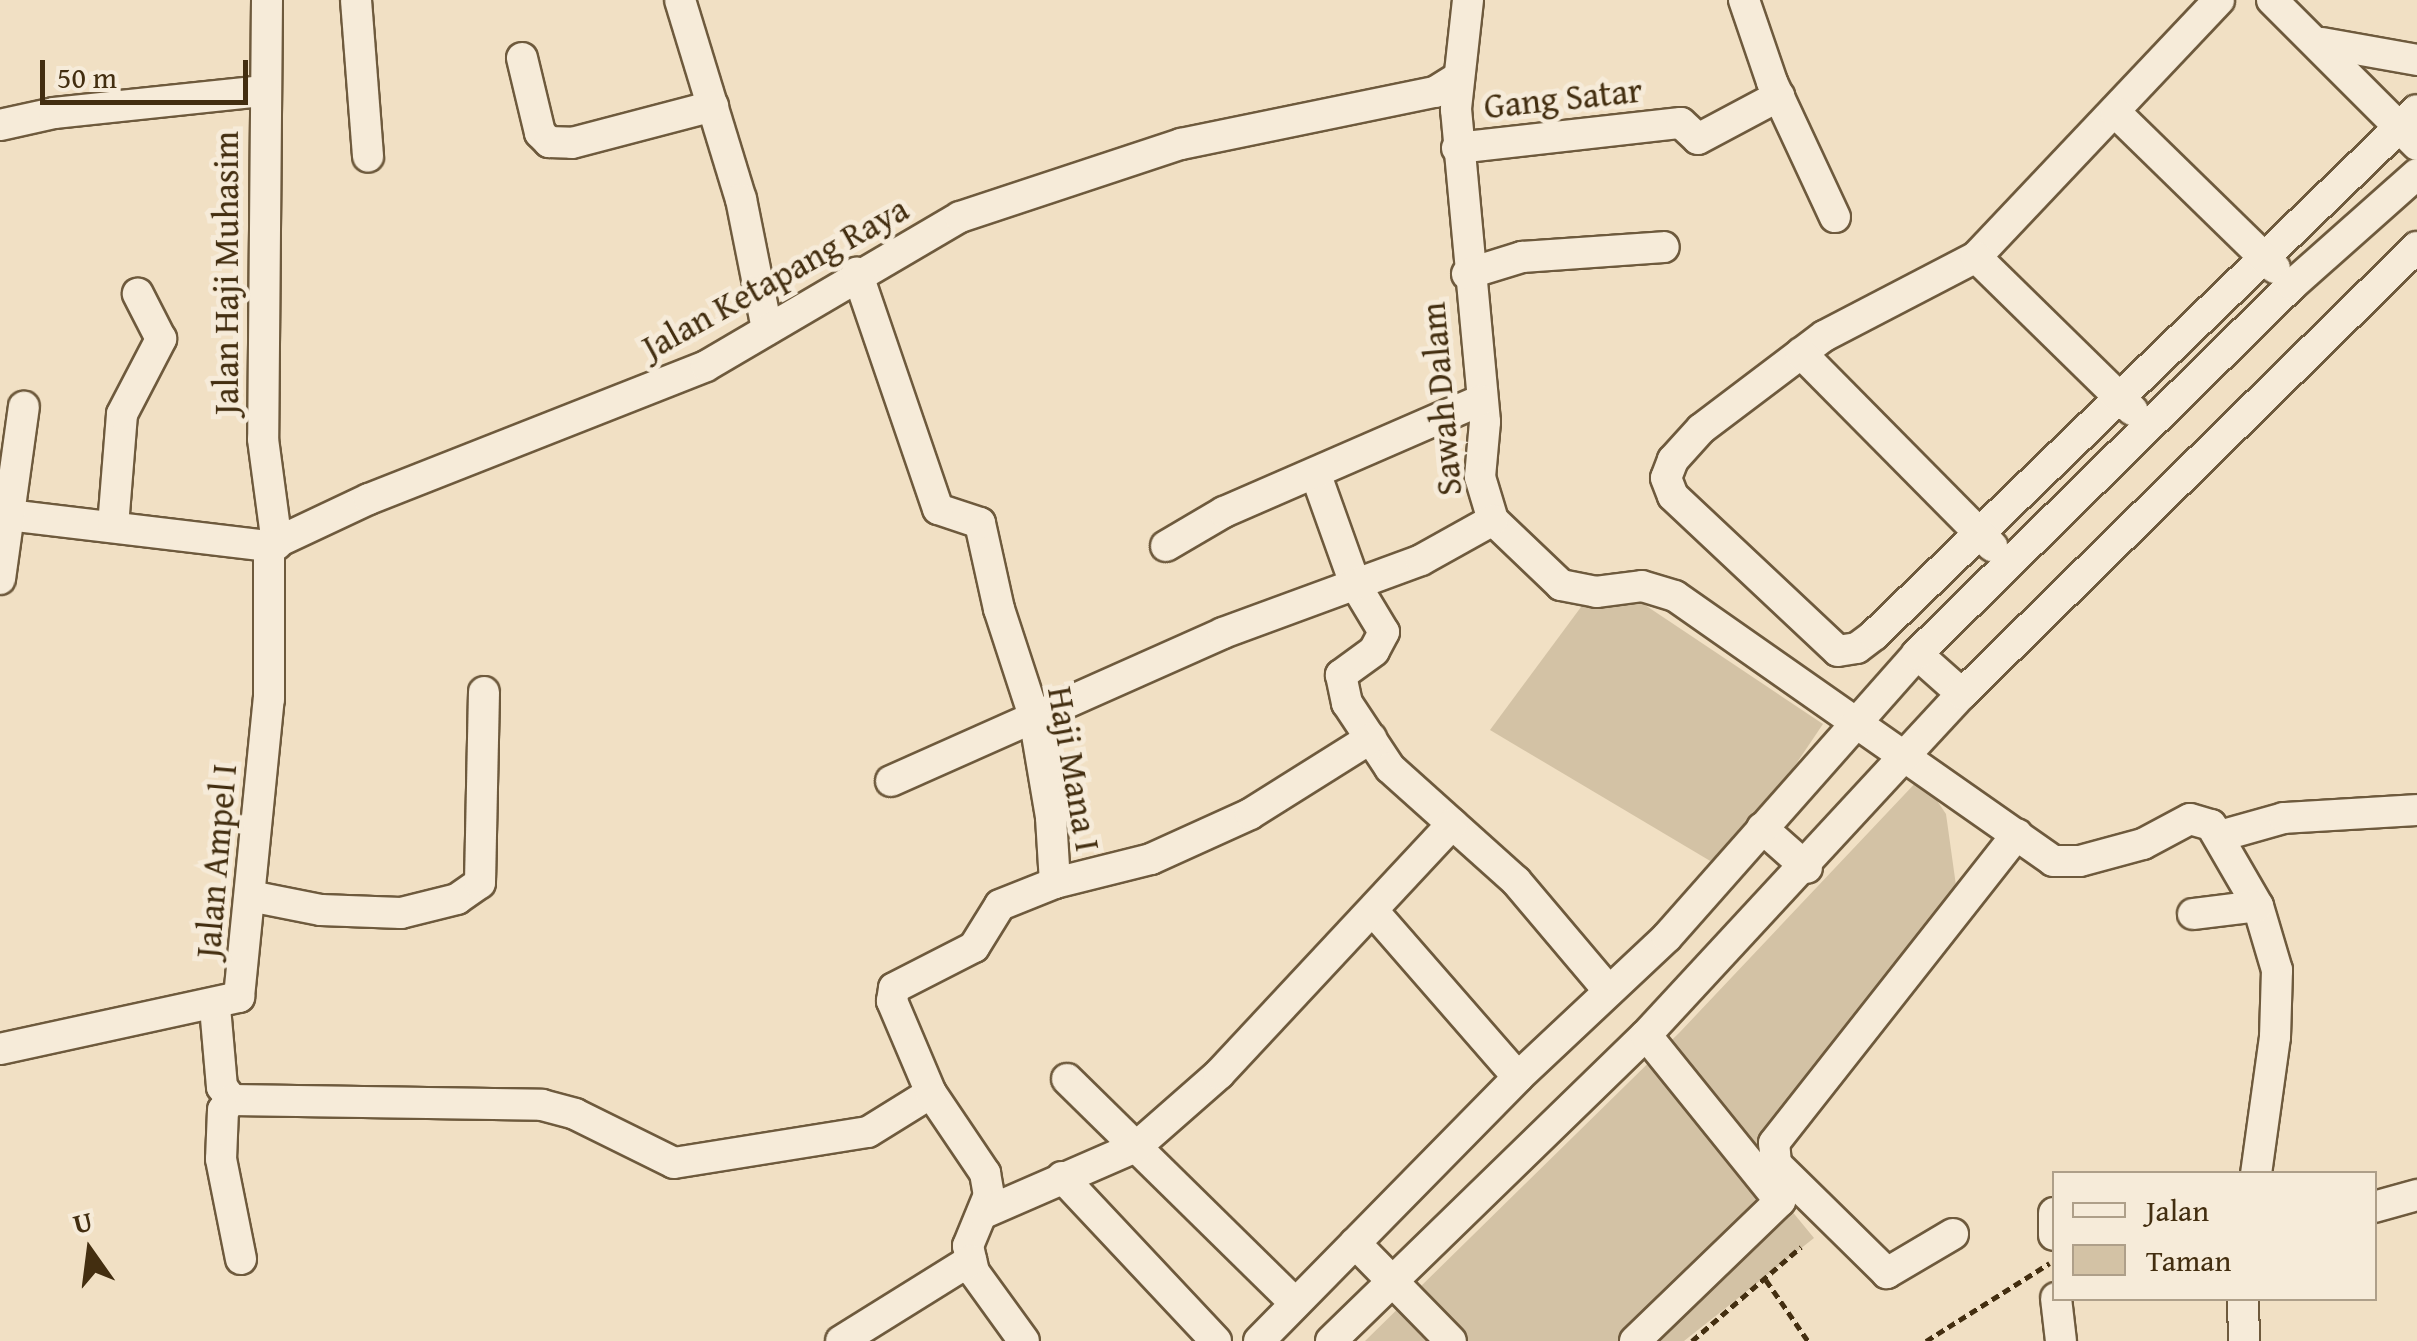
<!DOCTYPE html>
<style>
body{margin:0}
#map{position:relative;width:2417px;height:1341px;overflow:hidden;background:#f1e0c4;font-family:"Gentium Book Plus",serif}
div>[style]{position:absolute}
.green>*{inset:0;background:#d3c2a5}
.path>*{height:5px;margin-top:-2.5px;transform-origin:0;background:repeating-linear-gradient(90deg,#432e10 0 8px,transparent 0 13px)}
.roads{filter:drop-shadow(2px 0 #6e5a3d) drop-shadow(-2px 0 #6e5a3d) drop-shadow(0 2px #6e5a3d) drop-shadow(0 -2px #6e5a3d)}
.minor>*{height:30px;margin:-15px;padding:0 15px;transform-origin:15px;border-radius:15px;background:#f6ebd9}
span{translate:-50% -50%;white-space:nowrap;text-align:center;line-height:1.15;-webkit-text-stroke:10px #f6ebd9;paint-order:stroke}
.street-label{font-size:35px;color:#432e10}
.legend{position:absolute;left:2052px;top:1171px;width:325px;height:130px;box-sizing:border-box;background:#f6ebd9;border:2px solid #ae9f89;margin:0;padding:12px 18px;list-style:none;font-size:30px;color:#432e10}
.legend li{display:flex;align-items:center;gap:20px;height:50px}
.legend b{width:50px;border:2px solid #ae9f89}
.north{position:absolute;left:40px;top:1201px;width:100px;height:100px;-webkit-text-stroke:8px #f6ebd9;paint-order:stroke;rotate:346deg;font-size:28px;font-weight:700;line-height:40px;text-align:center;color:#432e10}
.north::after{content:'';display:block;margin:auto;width:35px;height:45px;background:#432e10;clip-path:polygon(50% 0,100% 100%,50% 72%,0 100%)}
.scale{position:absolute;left:40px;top:60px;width:208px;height:45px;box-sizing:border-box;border:5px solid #432e10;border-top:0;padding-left:12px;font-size:30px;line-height:35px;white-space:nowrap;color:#432e10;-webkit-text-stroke:8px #f6ebd9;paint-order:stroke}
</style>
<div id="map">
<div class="green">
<i style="clip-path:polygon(1639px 601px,1823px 724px,1769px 804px,1712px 862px,1490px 730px,1581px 607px)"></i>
<i style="clip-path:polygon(1921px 777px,1946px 814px,1959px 907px,1753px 1164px,1814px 1238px,1684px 1341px,1365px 1341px,1680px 1032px)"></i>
</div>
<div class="path">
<i style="left:1766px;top:1280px;width:74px;rotate:55.5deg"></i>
<i style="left:1692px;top:1341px;width:144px;rotate:-40.8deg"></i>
<i style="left:1926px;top:1341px;width:146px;rotate:-32.2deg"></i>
</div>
<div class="roads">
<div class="minor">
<i style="left:267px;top:0;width:439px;rotate:90.5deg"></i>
<i style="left:263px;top:439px;width:106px;rotate:82.4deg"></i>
<i style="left:356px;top:0;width:157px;rotate:85.6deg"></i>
<i style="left:680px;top:0;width:208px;rotate:73deg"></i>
<i style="left:741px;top:199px;width:133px;rotate:78.7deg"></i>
<i style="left:1468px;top:0;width:110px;rotate:96.3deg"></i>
<i style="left:1456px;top:109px;width:314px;rotate:84.7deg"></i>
<i style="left:1485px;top:422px;width:55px;rotate:95.2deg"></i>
<i style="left:1480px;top:477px;width:45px;rotate:73.2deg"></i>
<i style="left:1493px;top:520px;width:94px;rotate:43.7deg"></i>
<i style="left:1561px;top:585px;width:36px;rotate:11deg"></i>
<i style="left:1596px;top:592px;width:46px;rotate:-7.4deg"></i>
<i style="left:1642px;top:586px;width:34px;rotate:17deg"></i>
<i style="left:1675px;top:596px;width:462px;rotate:35deg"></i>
<i style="left:2053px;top:861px;width:27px"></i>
<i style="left:2080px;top:861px;width:65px;rotate:-15.1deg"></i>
<i style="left:2143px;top:844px;width:53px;rotate:-28deg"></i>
<i style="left:2190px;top:819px;width:22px;rotate:16deg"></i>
<i style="left:2211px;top:825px;width:94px;rotate:59.9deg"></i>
<i style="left:2258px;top:906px;width:67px;rotate:73.5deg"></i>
<i style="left:2277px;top:970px;width:67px;rotate:91.7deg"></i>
<i style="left:2275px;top:1037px;width:138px;rotate:97.9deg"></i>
<i style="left:1744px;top:0;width:87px;rotate:71.1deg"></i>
<i style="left:1772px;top:82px;width:149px;rotate:65deg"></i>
<i style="left:2219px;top:0;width:354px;rotate:133.4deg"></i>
<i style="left:1976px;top:257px;width:171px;rotate:152.5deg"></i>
<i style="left:1824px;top:336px;width:154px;rotate:142.9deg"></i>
<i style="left:1701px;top:429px;width:42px;rotate:132.1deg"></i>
<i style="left:1673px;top:460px;width:19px;rotate:111deg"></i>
<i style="left:1666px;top:478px;width:19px;rotate:69deg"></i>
<i style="left:1673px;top:496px;width:226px;rotate:43.2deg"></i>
<i style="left:1838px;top:651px;width:19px;rotate:-9deg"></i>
<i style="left:1857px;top:648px;width:21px;rotate:-37deg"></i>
<i style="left:1874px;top:635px;width:755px;rotate:-44.03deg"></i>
<i style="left:2272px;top:0;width:205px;rotate:45deg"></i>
<i style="left:2322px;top:43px;width:97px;rotate:10.1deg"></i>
<i style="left:522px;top:58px;width:77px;rotate:76.5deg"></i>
<i style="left:540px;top:133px;width:13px;rotate:45deg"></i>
<i style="left:549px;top:142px;width:23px;rotate:2deg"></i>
<i style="left:572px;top:143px;width:146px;rotate:-14.7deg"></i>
<i style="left:2116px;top:113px;width:222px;rotate:44.3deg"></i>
<i style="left:0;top:125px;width:55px;rotate:-12.5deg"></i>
<i style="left:54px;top:113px;width:211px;rotate:-6deg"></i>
<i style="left:1457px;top:148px;width:225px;rotate:-6.4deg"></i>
<i style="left:1681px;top:123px;width:23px;rotate:43deg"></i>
<i style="left:1698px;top:139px;width:92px;rotate:-28deg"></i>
<i style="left:1976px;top:257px;width:219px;rotate:44.4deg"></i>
<i style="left:1467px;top:274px;width:58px;rotate:-17.2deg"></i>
<i style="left:1522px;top:257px;width:142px;rotate:-4deg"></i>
<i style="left:1801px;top:353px;width:272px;rotate:45.3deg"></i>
<i style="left:1316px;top:475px;width:116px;rotate:70.3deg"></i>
<i style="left:1355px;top:584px;width:56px;rotate:58.9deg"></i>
<i style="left:1384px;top:632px;width:21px;rotate:118deg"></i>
<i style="left:1374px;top:651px;width:41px;rotate:144deg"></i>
<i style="left:1341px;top:675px;width:29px;rotate:78deg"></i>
<i style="left:1347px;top:703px;width:78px;rotate:56.5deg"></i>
<i style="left:1390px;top:768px;width:169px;rotate:41.9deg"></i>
<i style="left:1516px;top:881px;width:144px;rotate:49.8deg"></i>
<i style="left:0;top:514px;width:271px;rotate:6.8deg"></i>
<i style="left:269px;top:546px;width:110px;rotate:-25.2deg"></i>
<i style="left:369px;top:499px;width:362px;rotate:-21.5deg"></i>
<i style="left:706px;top:366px;width:294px;rotate:-30.4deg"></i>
<i style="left:960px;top:217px;width:233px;rotate:-18.3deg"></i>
<i style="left:1181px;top:144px;width:259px;rotate:-11.6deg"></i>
<i style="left:1435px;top:92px;width:25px;rotate:-32deg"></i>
<i style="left:113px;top:526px;width:112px;rotate:-85.4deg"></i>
<i style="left:122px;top:414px;width:85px;rotate:-62.5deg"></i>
<i style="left:161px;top:339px;width:51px;rotate:-117.1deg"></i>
<i style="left:1166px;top:546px;width:67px;rotate:-30.4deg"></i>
<i style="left:1224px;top:512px;width:280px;rotate:-23.5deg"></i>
<i style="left:0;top:579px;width:174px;rotate:-82.1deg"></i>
<i style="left:1917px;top:654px;width:60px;rotate:41.6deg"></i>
<i style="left:891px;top:781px;width:363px;rotate:-24deg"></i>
<i style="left:1223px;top:633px;width:211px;rotate:-20.2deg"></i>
<i style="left:1421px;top:560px;width:82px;rotate:-29.1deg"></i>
<i style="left:1762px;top:828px;width:60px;rotate:41.6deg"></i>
<i style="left:2220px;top:836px;width:66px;rotate:-15.7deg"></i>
<i style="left:2284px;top:818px;width:133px;rotate:-3.4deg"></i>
<i style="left:1055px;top:883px;width:99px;rotate:-14deg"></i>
<i style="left:1151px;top:859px;width:109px;rotate:-24.4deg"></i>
<i style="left:1250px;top:814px;width:143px;rotate:-32.1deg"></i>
<i style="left:250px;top:896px;width:72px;rotate:11.2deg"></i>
<i style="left:321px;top:910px;width:80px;rotate:2.1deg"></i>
<i style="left:401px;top:913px;width:58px;rotate:-14deg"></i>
<i style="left:457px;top:899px;width:28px;rotate:-35deg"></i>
<i style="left:480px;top:883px;width:191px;rotate:-88.8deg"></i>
<i style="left:1374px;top:912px;width:219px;rotate:48.9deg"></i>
<i style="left:2193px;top:914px;width:65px;rotate:-7deg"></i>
<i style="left:215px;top:1007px;width:80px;rotate:85deg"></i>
<i style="left:222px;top:1087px;width:16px;rotate:52deg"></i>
<i style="left:232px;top:1100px;width:310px;rotate:0.9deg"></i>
<i style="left:542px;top:1105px;width:34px;rotate:15deg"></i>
<i style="left:575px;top:1114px;width:110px;rotate:26.3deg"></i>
<i style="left:674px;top:1163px;width:196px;rotate:-9.1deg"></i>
<i style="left:868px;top:1132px;width:74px;rotate:-31.8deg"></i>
<i style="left:931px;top:1093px;width:100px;rotate:-113deg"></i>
<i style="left:892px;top:1001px;width:13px;rotate:-81deg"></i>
<i style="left:894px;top:988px;width:90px;rotate:-27.1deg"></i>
<i style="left:974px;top:947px;width:49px;rotate:-58.2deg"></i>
<i style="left:1000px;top:905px;width:59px;rotate:-21.8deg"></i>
<i style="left:1055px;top:883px;width:66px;rotate:-93.5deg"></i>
<i style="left:1051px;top:817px;width:102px;rotate:-99.6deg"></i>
<i style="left:1034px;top:716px;width:113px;rotate:-108.1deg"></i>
<i style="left:999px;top:609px;width:88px;rotate:-102.5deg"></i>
<i style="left:980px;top:523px;width:44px;rotate:-161.6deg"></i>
<i style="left:938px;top:509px;width:250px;rotate:-108.9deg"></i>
<i style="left:0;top:1049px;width:245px;rotate:-12.3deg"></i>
<i style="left:239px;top:997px;width:300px;rotate:-84.3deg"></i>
<i style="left:269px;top:699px;width:153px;rotate:-90deg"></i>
<i style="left:1067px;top:1079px;width:320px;rotate:44.5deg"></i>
<i style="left:931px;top:1093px;width:97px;rotate:56deg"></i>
<i style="left:985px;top:1173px;width:22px;rotate:80deg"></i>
<i style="left:989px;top:1195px;width:55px;rotate:112.4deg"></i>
<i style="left:968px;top:1246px;width:27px;rotate:77deg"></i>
<i style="left:974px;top:1272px;width:85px;rotate:54.1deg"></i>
<i style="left:232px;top:1100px;width:13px;rotate:132deg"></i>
<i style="left:223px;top:1110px;width:49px;rotate:92.3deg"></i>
<i style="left:221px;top:1159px;width:102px;rotate:78.7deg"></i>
<i style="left:1062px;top:1177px;width:225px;rotate:46.8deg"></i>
<i style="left:2374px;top:1207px;width:45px;rotate:-15.6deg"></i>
<i style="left:984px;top:1213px;width:166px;rotate:-23.5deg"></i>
<i style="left:1136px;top:1147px;width:111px;rotate:-41.3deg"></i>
<i style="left:1219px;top:1074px;width:342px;rotate:-47deg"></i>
<i style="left:2054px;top:1213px;width:22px;rotate:90deg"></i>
<i style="left:1953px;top:1234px;width:77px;rotate:149.4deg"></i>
<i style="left:1887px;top:1273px;width:156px;rotate:-135.5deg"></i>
<i style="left:1776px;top:1164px;width:21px;rotate:-95deg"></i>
<i style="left:1774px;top:1143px;width:393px;rotate:-51.8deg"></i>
<i style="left:1355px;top:1243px;width:137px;rotate:45.6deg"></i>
<i style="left:2056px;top:1298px;width:43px;rotate:83.4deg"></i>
<i style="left:2243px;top:1298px;width:43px;rotate:88.7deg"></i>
<i style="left:841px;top:1341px;width:153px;rotate:-31.9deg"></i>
<i style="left:1259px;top:1341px;width:370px;rotate:-45.5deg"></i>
<i style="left:1518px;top:1077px;width:204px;rotate:-43.2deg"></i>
<i style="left:1667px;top:937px;width:378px;rotate:-48.5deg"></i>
<i style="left:1917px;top:654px;width:526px;rotate:-44.54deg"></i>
<i style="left:2292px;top:285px;width:167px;rotate:-41.6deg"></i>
<i style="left:1331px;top:1341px;width:439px;rotate:-44.2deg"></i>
<i style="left:1646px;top:1035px;width:465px;rotate:-47.2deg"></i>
<i style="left:1962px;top:694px;width:638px;rotate:-44.49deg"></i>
<i style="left:1635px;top:1341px;width:202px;rotate:-44deg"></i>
<i style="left:1780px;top:1201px;width:213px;rotate:-128.9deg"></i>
</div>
</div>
<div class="street-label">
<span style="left:1563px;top:98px;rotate:-6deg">Gang Satar</span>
<span style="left:226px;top:273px;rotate:-90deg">Jalan Haji Muhasim</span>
<span style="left:775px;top:278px;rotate:-29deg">Jalan Ketapang Raya</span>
<span style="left:1441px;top:399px;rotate:-95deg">Sawah Dalam</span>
<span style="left:1074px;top:769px;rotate:80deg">Haji Mana I</span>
<span style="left:216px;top:861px;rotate:-85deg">Jalan Ampel I</span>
</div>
<ul class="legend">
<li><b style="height:12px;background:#f6ebd9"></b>Jalan</li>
<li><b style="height:28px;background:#d3c2a5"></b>Taman</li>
</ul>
<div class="north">U</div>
<div class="scale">50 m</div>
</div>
